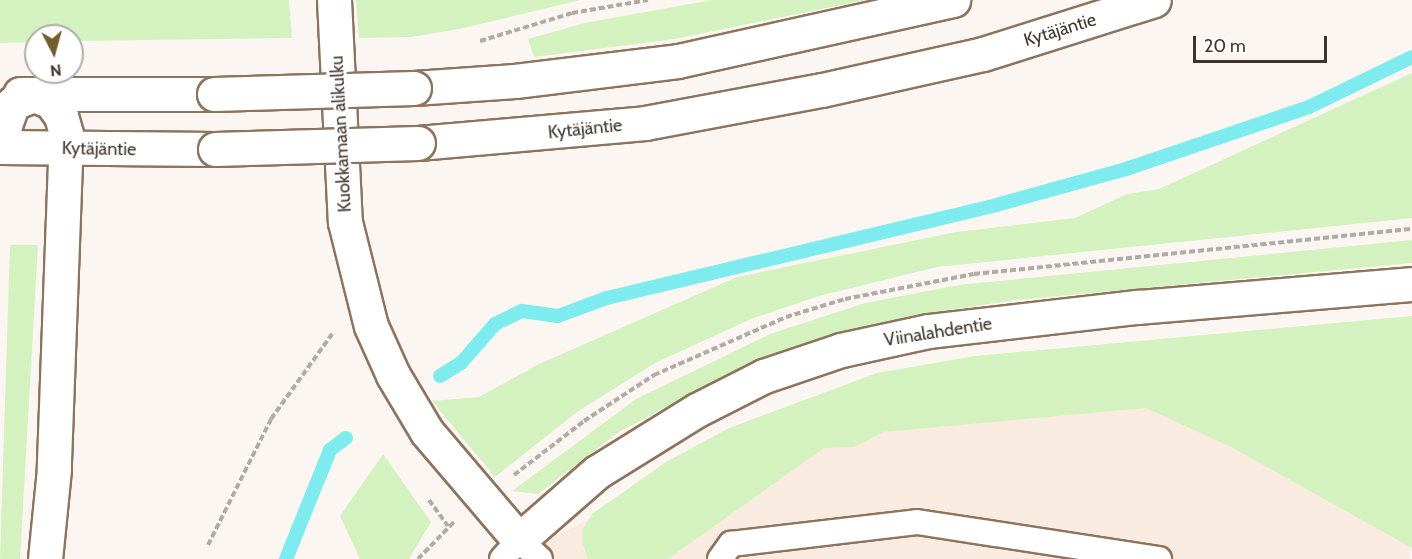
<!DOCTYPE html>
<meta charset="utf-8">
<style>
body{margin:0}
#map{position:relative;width:1412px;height:559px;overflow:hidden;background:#fcf6f2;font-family:Cabin,sans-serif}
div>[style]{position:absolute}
.built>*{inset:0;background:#faebe0}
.green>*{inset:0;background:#d4f2bf}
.stream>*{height:14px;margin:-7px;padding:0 7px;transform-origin:7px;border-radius:7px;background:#7eecef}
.path>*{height:4px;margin-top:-2px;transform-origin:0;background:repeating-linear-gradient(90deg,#b2aaa4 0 6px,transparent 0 9px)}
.roads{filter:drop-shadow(2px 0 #8d745f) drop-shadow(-2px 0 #8d745f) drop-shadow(0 2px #8d745f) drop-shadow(0 -2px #8d745f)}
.lane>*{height:24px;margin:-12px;padding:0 12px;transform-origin:12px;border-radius:12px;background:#fff}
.street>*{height:33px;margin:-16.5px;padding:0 16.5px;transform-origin:16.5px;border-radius:16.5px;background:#fff}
.secondary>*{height:33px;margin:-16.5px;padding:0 16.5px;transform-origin:16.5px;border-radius:16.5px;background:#fff}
.highway>*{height:33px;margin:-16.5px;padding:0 16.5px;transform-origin:16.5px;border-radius:16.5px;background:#fff}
.bridges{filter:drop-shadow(2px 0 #8d745f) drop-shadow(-2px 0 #8d745f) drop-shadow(0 2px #8d745f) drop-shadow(0 -2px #8d745f)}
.secondary-bridge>*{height:33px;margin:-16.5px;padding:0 16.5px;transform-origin:16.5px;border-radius:16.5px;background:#fff}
span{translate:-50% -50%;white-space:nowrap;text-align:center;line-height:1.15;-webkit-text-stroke:6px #fff;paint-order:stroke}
.street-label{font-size:18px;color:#3f342b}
.north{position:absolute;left:24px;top:24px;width:60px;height:60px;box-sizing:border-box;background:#fff;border:2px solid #b2aeaa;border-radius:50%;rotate:174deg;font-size:16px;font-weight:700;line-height:24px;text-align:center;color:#3f342b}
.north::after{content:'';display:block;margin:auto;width:21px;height:27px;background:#725c2c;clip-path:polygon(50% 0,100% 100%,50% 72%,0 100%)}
.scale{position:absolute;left:1193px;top:36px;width:134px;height:27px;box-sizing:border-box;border:3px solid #3f342b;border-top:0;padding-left:8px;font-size:18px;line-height:21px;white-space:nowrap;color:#3f342b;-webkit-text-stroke:4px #fff;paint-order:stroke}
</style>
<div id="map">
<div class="built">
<i style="clip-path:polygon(1155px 384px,1412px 537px,1410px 559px,508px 559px,717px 455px)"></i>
</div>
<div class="green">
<i style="clip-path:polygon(0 0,289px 0,292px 38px,72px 41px,72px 36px,36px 36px,36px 42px,0 43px)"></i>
<i style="clip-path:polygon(356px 0,581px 0,459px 29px,411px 37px,359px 38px)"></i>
<i style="clip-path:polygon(712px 0,865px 0,675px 39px,534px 57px,528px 39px,585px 23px)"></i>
<i style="clip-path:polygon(1412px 73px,1412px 218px,937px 267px,819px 296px,751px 319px,655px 363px,577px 412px,495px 477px,432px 401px,479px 397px,539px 364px,737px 277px,956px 232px,1075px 218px,1127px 194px,1159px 189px)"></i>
<i style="clip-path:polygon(1412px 240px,1412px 263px,1016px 300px,915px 315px,818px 339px,736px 370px,619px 432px,538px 494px,512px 491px,636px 399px,770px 334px,865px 303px,959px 285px)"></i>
<i style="clip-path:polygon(10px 245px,38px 245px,20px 559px,0 559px)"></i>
<i style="clip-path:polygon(1412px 316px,1412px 548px,1233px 448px,1146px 408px,883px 432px,854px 447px,824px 448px,668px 559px,588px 559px,582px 542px,583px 529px,592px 514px,666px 462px,729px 428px,877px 373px,975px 356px)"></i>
<i style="clip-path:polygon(383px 454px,431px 522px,409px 559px,360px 559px,340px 516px)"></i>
</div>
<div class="stream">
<i style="left:440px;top:376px;width:25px;rotate:-32deg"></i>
<i style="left:461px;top:363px;width:52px;rotate:-48.9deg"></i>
<i style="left:495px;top:324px;width:30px;rotate:-26deg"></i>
<i style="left:522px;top:311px;width:36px;rotate:8deg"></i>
<i style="left:558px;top:316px;width:52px;rotate:-20.2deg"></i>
<i style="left:607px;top:298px;width:400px;rotate:-13.4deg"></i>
<i style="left:996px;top:205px;width:135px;rotate:-15.5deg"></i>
<i style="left:1126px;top:169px;width:193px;rotate:-18.7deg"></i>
<i style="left:1309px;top:107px;width:114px;rotate:-25.9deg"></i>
<i style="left:286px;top:559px;width:118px;rotate:-68deg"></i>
<i style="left:330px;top:450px;width:20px;rotate:-37deg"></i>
</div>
<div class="path">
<i style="left:480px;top:41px;width:96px;rotate:-16.9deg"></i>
<i style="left:572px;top:13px;width:77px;rotate:-9.7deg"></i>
<i style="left:514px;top:475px;width:88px;rotate:-37.6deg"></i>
<i style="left:584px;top:421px;width:84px;rotate:-33.3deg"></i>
<i style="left:654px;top:375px;width:144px;rotate:-23.7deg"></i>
<i style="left:786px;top:317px;width:62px;rotate:-17deg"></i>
<i style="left:845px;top:299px;width:131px;rotate:-11deg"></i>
<i style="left:974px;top:274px;width:440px;rotate:-5.9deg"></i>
<i style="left:429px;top:500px;width:32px;rotate:54deg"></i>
<i style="left:208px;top:545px;width:141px;rotate:-63.4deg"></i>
<i style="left:271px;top:419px;width:105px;rotate:-54.3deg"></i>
<i style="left:418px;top:559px;width:52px;rotate:-45.8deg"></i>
</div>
<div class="roads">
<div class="lane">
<i style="left:502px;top:559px;width:25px;rotate:-48deg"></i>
<i style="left:519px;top:540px;width:28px;rotate:42deg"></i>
<i style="left:720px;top:559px;width:19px;rotate:-54deg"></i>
<i style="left:731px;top:544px;width:187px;rotate:-6.7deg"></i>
<i style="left:917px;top:522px;width:245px;rotate:8.7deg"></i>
</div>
<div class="street">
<i style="left:334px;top:0;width:222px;rotate:87.2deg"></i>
<i style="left:345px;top:222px;width:107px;rotate:76deg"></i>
<i style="left:371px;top:326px;width:54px;rotate:65.8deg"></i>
<i style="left:393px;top:375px;width:66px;rotate:59.2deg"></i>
<i style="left:427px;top:432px;width:142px;rotate:49.6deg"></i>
<i style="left:519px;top:540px;width:103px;rotate:-41.1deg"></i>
<i style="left:597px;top:472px;width:118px;rotate:-31.8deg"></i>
<i style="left:697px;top:410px;width:75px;rotate:-26.9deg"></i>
<i style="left:764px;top:376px;width:81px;rotate:-18.7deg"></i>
<i style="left:841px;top:350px;width:90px;rotate:-12.2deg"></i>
<i style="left:929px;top:331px;width:210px;rotate:-6.6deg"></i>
<i style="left:1138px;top:307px;width:275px;rotate:-4.8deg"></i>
</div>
<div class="secondary">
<i style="left:414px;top:88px;width:101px;rotate:-4deg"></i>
<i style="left:515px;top:81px;width:164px;rotate:-7deg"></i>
<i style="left:678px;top:61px;width:282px;rotate:-12.5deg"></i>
<i style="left:20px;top:94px;width:194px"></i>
<i style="left:418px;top:143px;width:228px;rotate:-5deg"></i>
<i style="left:645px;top:123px;width:180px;rotate:-10.6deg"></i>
<i style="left:822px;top:90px;width:165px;rotate:-12.6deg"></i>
<i style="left:983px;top:54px;width:179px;rotate:-17.5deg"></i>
<i style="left:0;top:147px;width:215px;rotate:0.5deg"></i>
</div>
<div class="highway">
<i style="left:0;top:140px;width:39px;rotate:-71deg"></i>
<i style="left:13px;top:103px;width:22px;rotate:-21deg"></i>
<i style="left:34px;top:95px;width:18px;rotate:22deg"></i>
<i style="left:51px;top:102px;width:17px;rotate:54deg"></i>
<i style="left:61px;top:116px;width:19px;rotate:74deg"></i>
<i style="left:66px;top:134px;width:335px;rotate:92.1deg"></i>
<i style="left:54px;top:469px;width:90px;rotate:95.7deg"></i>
</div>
</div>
<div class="bridges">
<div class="secondary-bridge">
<i style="left:214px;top:94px;width:200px;rotate:-1.7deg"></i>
<i style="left:215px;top:149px;width:203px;rotate:-1.7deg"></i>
</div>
</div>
<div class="street-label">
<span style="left:1060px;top:30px;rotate:-17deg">Kytäjäntie</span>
<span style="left:585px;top:129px;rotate:-6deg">Kytäjäntie</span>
<span style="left:341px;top:134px;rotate:-93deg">Kuokkamaan alikulku</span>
<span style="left:99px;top:149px;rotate:1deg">Kytäjäntie</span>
<span style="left:938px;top:332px;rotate:-9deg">Viinalahdentie</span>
</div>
<div class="north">N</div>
<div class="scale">20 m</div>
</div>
